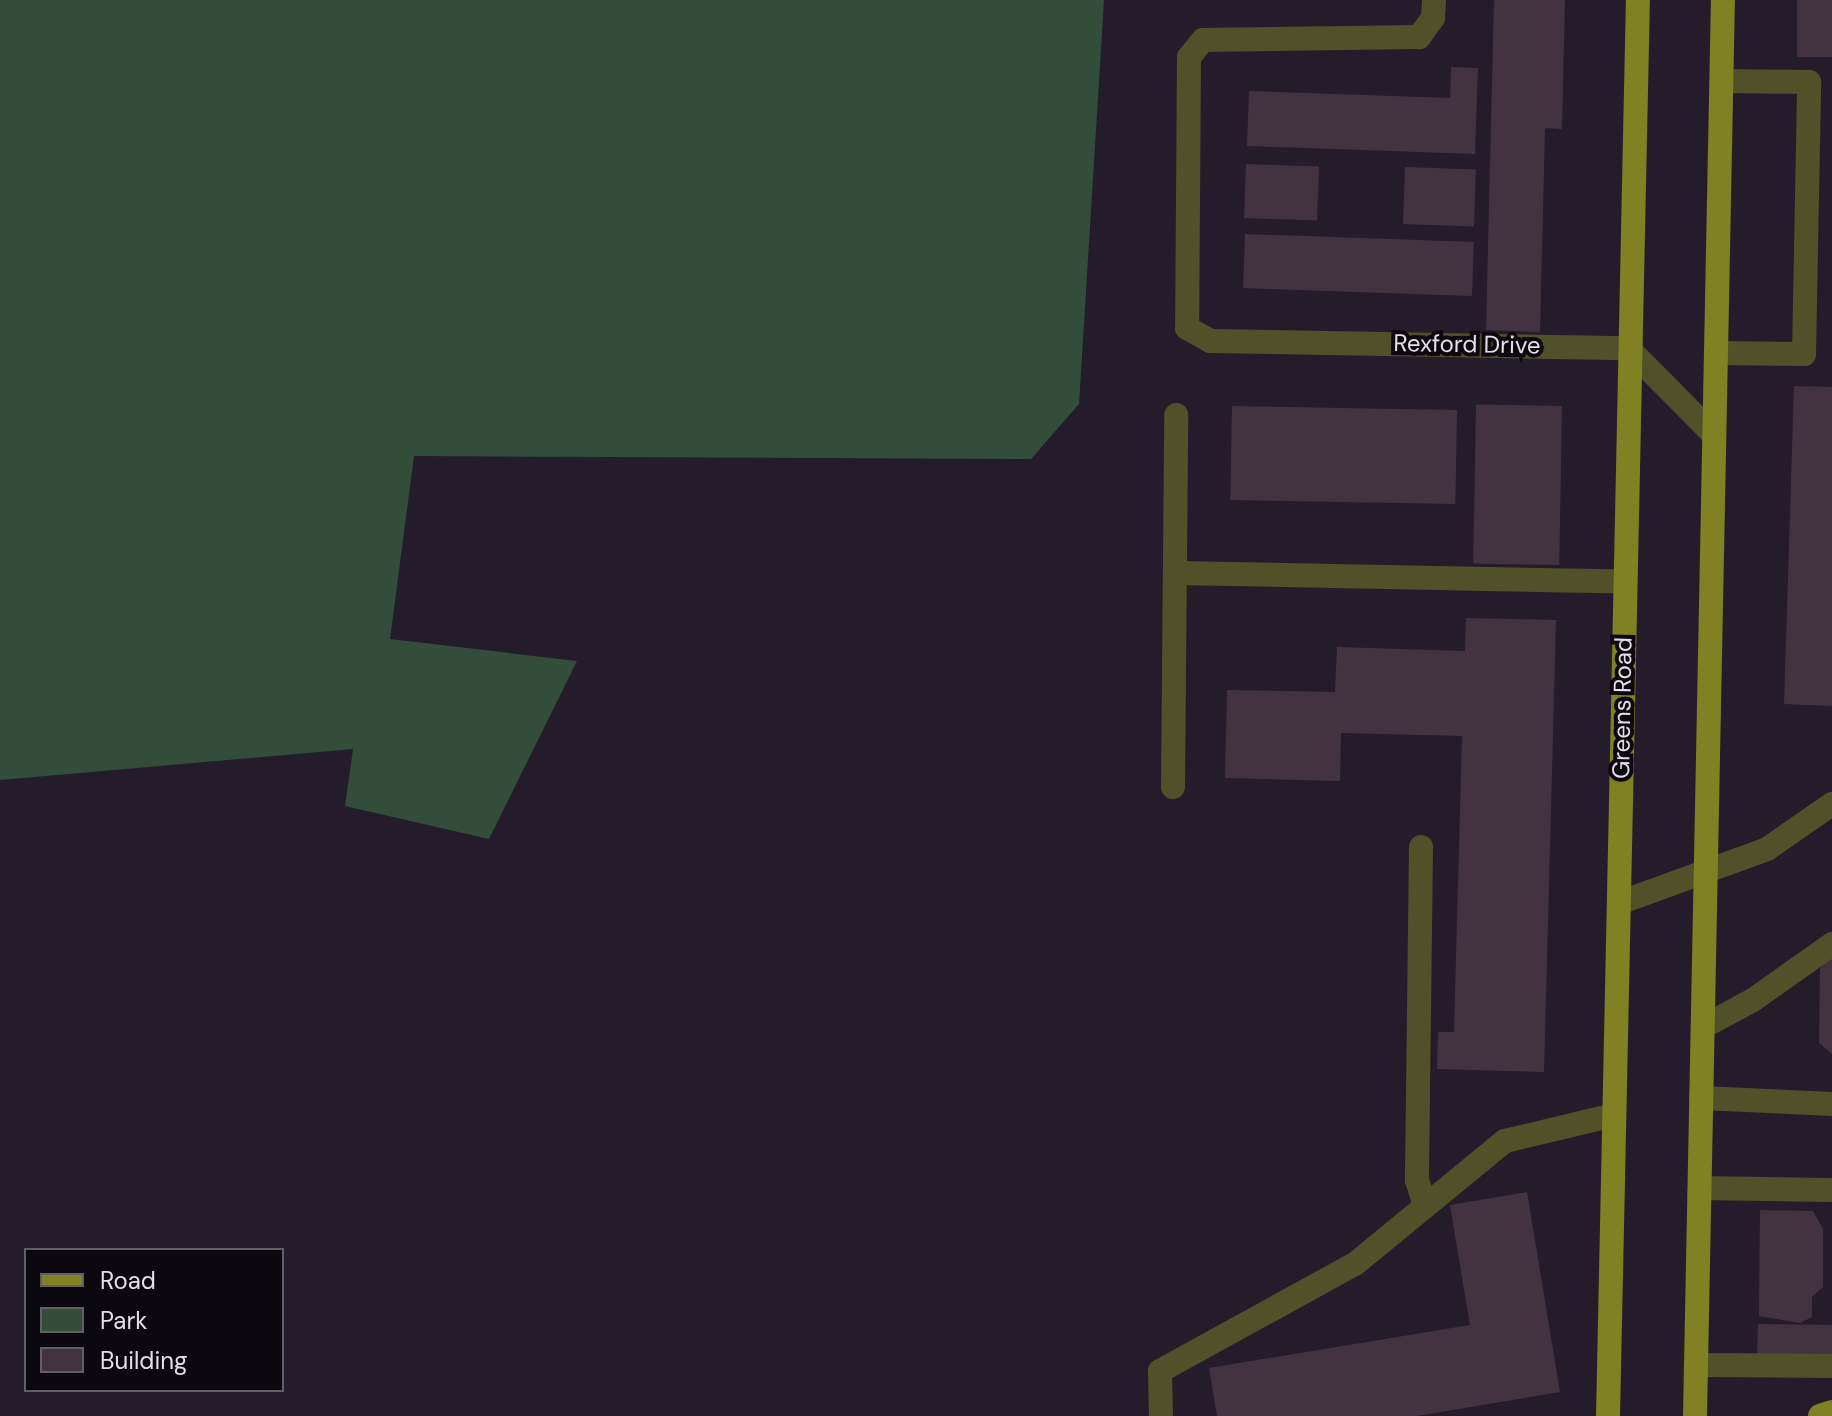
<!DOCTYPE html>
<style>
body{margin:0}
#map{position:relative;width:1832px;height:1416px;overflow:hidden;background:#251c2b;font-family:"DM Sans",sans-serif}
div>[style]{position:absolute}
.green>*{inset:0;background:#324e3a}
.building>*{inset:0;background:#433340;transform-origin:0 0}
.minor>*{height:24px;margin:-12px;padding:0 12px;transform-origin:12px;border-radius:12px;background:#505129}
.major>*{height:24px;margin:-12px;padding:0 12px;transform-origin:12px;border-radius:12px;background:#808123}
span{translate:-50% -50%;white-space:nowrap;text-align:center;line-height:1.15;-webkit-text-stroke:8px #0c080f;paint-order:stroke}
.street-label{font-size:24px;color:#e3dee8}
.legend{position:absolute;left:24px;top:1248px;width:260px;height:144px;box-sizing:border-box;background:#0c080f;border:2px solid #625e66;margin:0;padding:10px 14px;list-style:none;font-size:24px;color:#e3dee8}
.legend li{display:flex;align-items:center;gap:16px;height:40px}
.legend b{width:40px;border:2px solid #625e66}
</style>
<div id="map">
<div class="green">
<i style="clip-path:polygon(0 0,1104px 0,1079px 404px,1031px 459px,414px 456px,390px 639px,577px 661px,489px 839px,345px 806px,353px 749px,0 780px)"></i>
</div>
<div class="building">
<i style="clip-path:polygon(1494px 0,1565px 0,1562px 129px,1545px 128px,1540px 332px,1486px 330px)"></i>
<i style="left:1797px;top:0;width:35px;height:57px"></i>
<i style="clip-path:polygon(1451px 67px,1478px 68px,1475px 154px,1247px 146px,1249px 91px,1450px 98px)"></i>
<i style="left:1246px;top:164px;width:73px;height:54px;rotate:2deg"></i>
<i style="left:1405px;top:167px;width:71px;height:57px;rotate:2deg"></i>
<i style="left:1245px;top:234px;width:229px;height:54px;rotate:2deg"></i>
<i style="clip-path:polygon(1794px 386px,1832px 387px,1832px 706px,1784px 704px)"></i>
<i style="left:1232px;top:406px;width:225px;height:94px;rotate:1deg"></i>
<i style="left:1562px;top:406px;width:159px;height:86px;rotate:91deg"></i>
<i style="clip-path:polygon(1466px 618px,1556px 620px,1544px 1072px,1437px 1069px,1438px 1032px,1454px 1032px,1462px 736px,1341px 733px,1340px 781px,1225px 778px,1227px 690px,1335px 692px,1337px 647px,1465px 651px)"></i>
<i style="clip-path:polygon(1832px 956px,1832px 1054px,1819px 1043px,1820px 968px)"></i>
<i style="clip-path:polygon(1527px 1192px,1560px 1392px,1417px 1416px,1217px 1416px,1209px 1368px,1470px 1325px,1450px 1205px)"></i>
<i style="clip-path:polygon(1760px 1210px,1813px 1211px,1823px 1229px,1823px 1287px,1812px 1297px,1812px 1317px,1800px 1323px,1759px 1316px)"></i>
<i style="clip-path:polygon(1758px 1324px,1832px 1325px,1832px 1354px,1757px 1362px)"></i>
</div>
<div class="minor">
<i style="left:1434px;top:0;width:18px;rotate:93deg"></i>
<i style="left:1433px;top:18px;width:24px;rotate:126deg"></i>
<i style="left:1419px;top:37px;width:216px;rotate:179.2deg"></i>
<i style="left:1203px;top:40px;width:22px;rotate:129deg"></i>
<i style="left:1189px;top:57px;width:271px;rotate:90.4deg"></i>
<i style="left:1187px;top:328px;width:26px;rotate:29deg"></i>
<i style="left:1210px;top:341px;width:418px;rotate:1deg"></i>
<i style="left:1628px;top:348px;width:122px;rotate:45.3deg"></i>
<i style="left:1716px;top:353px;width:88px;rotate:0.7deg"></i>
<i style="left:1804px;top:354px;width:272px;rotate:-88.9deg"></i>
<i style="left:1809px;top:82px;width:87px;rotate:-179.3deg"></i>
<i style="left:1176px;top:573px;width:449px;rotate:1.1deg"></i>
<i style="left:1173px;top:787px;width:372px;rotate:-89.5deg"></i>
<i style="left:1421px;top:847px;width:333px;rotate:90.7deg"></i>
<i style="left:1417px;top:1180px;width:27px;rotate:73deg"></i>
<i style="left:1619px;top:903px;width:158px;rotate:-20deg"></i>
<i style="left:1767px;top:849px;width:79px;rotate:-34.7deg"></i>
<i style="left:1703px;top:1027px;width:57px;rotate:-28.4deg"></i>
<i style="left:1753px;top:1000px;width:97px;rotate:-35.3deg"></i>
<i style="left:1701px;top:1098px;width:131px;rotate:2.6deg"></i>
<i style="left:1700px;top:1188px;width:132px;rotate:0.9deg"></i>
<i style="left:1696px;top:1365px;width:136px;rotate:0.4deg"></i>
<i style="left:1161px;top:1416px;width:45px;rotate:-91.3deg"></i>
<i style="left:1160px;top:1371px;width:222px;rotate:-28.8deg"></i>
<i style="left:1355px;top:1264px;width:194px;rotate:-39.4deg"></i>
<i style="left:1505px;top:1141px;width:112px;rotate:-13.4deg"></i>
</div>
<div class="major">
<i style="left:1608px;top:1416px;width:1416px;rotate:-88.79deg"></i>
<i style="left:1695px;top:1416px;width:1416px;rotate:-88.87deg"></i>
<i style="left:1820px;top:1416px;width:13px;rotate:-18deg"></i>
</div>
<div class="street-label">
<span style="left:1467px;top:344px;rotate:1deg">Rexford Drive</span>
<span style="left:1622px;top:708px;rotate:-89deg">Greens Road</span>
</div>
<ul class="legend">
<li><b style="height:10px;background:#808123"></b>Road</li>
<li><b style="height:22px;background:#324e3a"></b>Park</li>
<li><b style="height:22px;background:#433340"></b>Building</li>
</ul>
</div>
